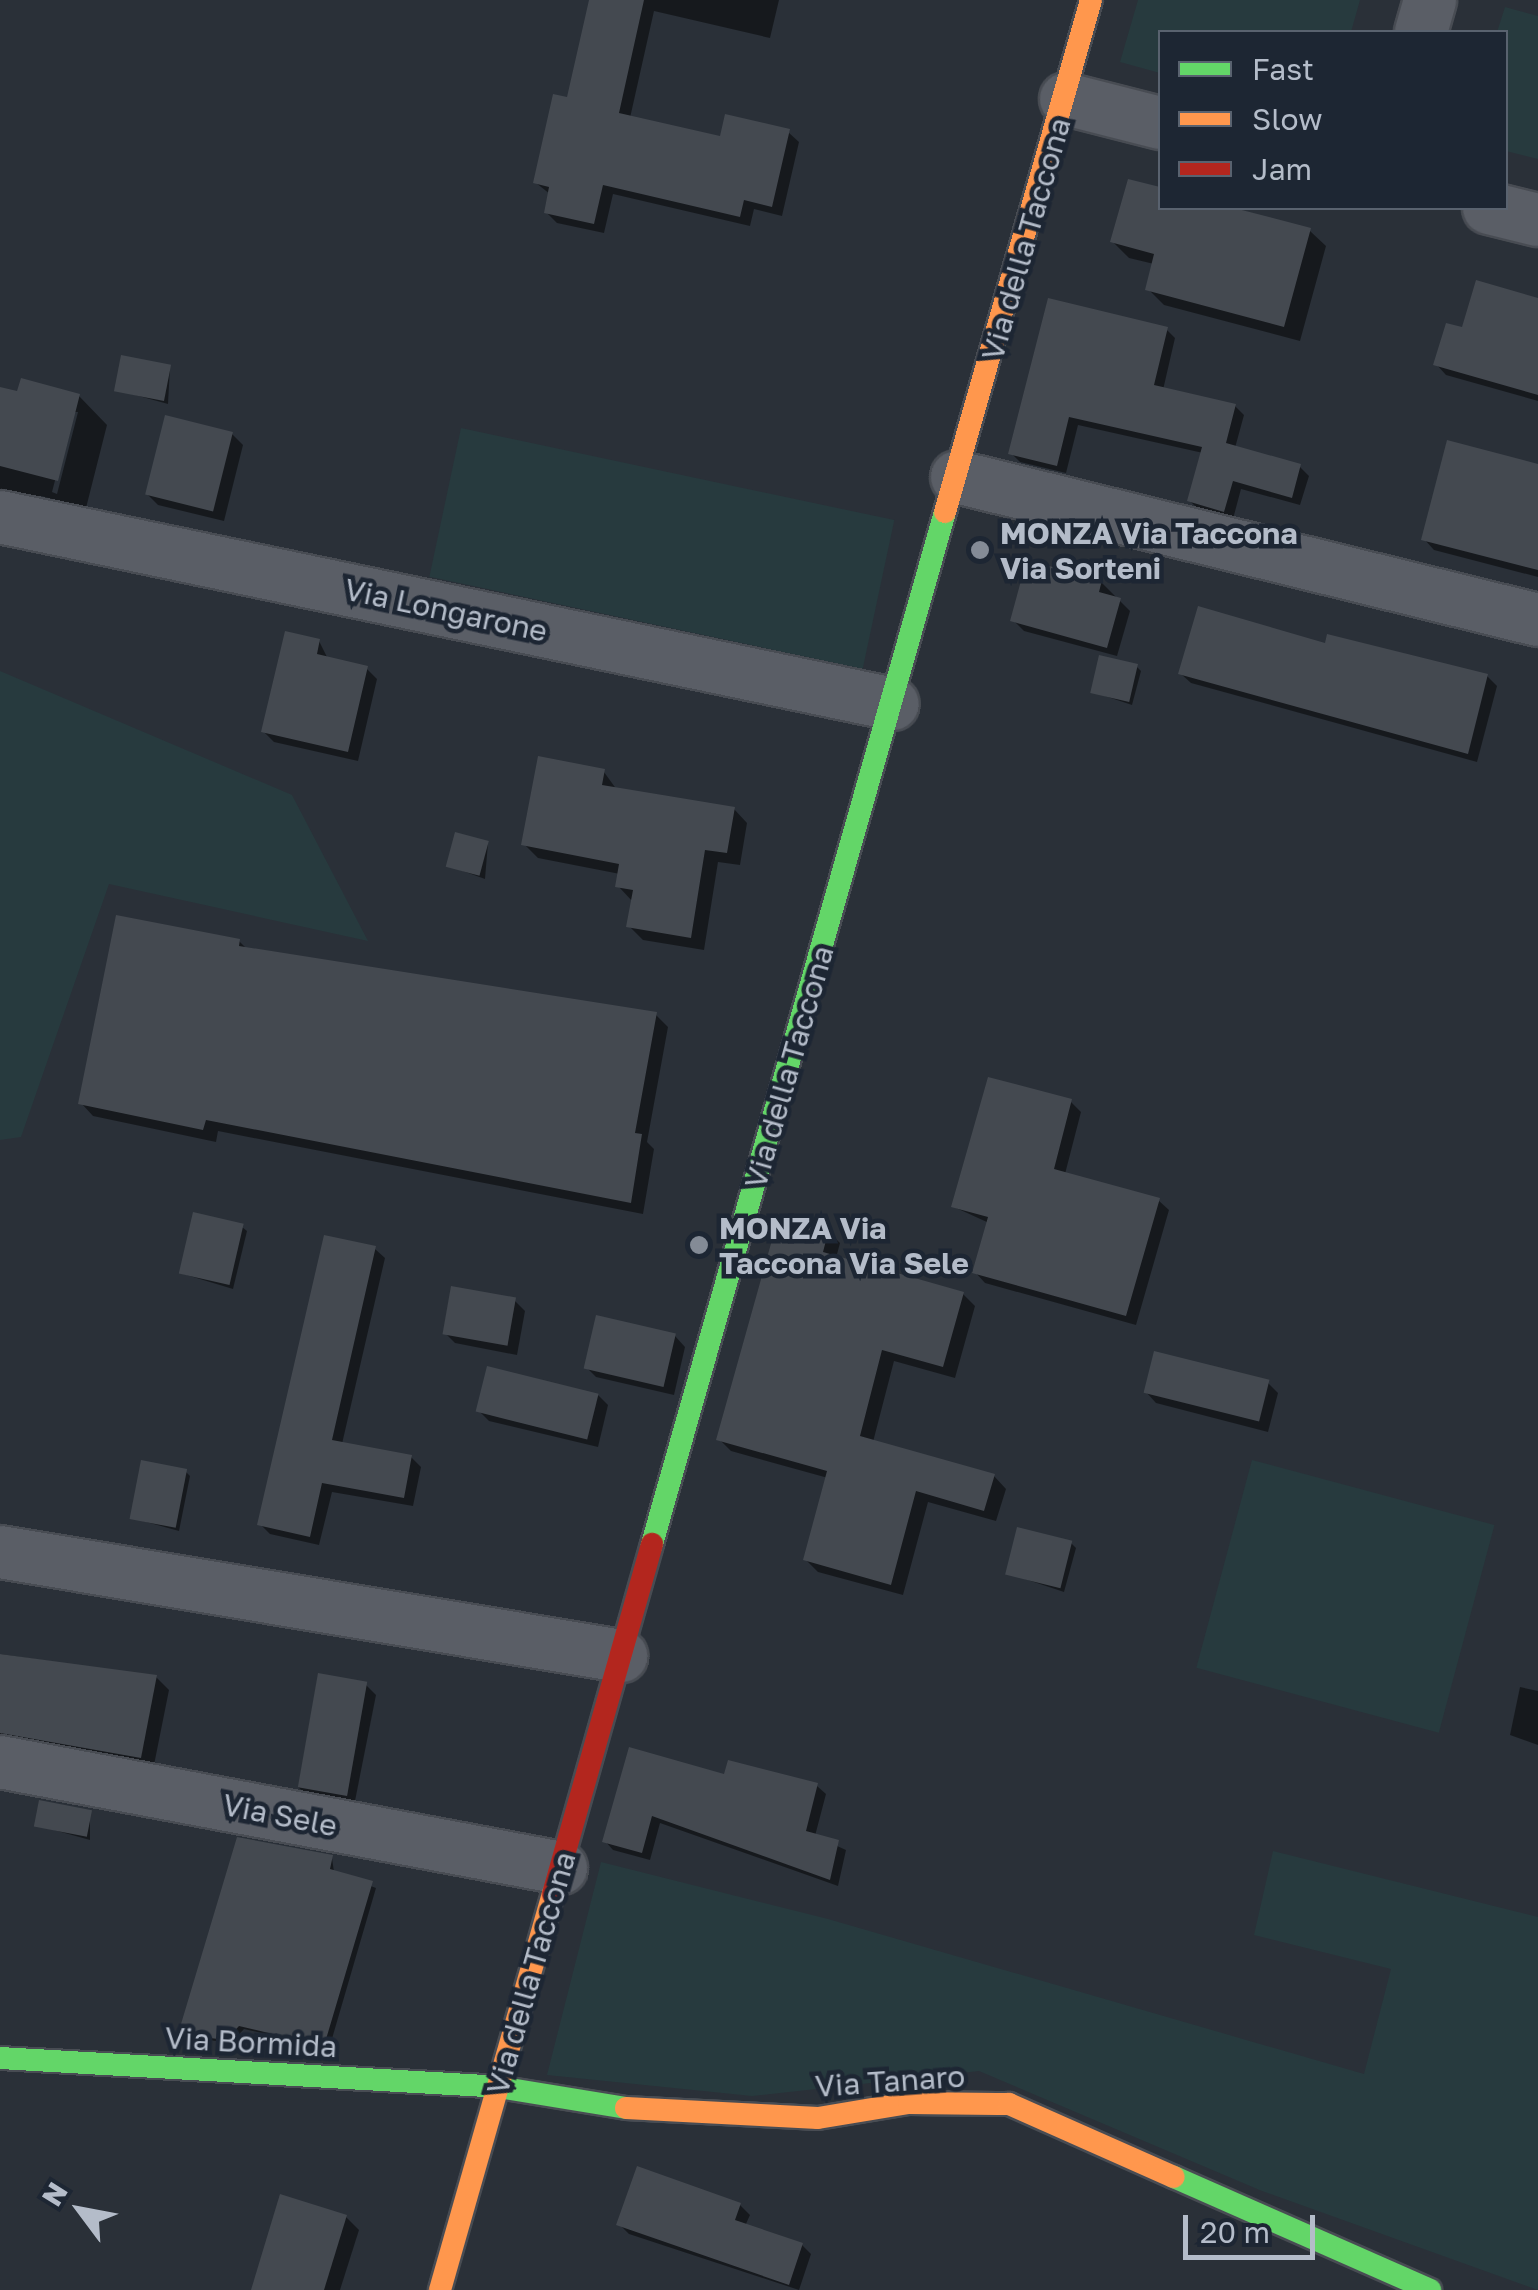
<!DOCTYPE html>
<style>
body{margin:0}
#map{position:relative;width:1538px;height:2290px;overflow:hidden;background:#2a3038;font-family:"Golos Text",sans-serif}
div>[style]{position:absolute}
.green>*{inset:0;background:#273a3e;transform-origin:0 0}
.shadow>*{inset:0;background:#0007}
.building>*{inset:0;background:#444950;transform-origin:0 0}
.roads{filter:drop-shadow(2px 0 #484c53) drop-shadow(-2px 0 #484c53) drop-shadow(0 2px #484c53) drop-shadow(0 -2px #484c53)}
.street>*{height:52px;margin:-26px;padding:0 26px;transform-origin:26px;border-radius:26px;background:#5a5e66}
.fast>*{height:22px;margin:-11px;padding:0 11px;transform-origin:11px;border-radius:11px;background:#63d668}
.slow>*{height:22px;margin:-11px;padding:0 11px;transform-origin:11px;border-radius:11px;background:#ff974d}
.jam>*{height:22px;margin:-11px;padding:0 11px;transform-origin:11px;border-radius:11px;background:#b3261e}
.dots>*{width:28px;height:28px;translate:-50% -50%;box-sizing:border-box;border:5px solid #1d2633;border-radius:50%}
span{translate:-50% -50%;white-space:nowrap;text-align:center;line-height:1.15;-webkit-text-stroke:9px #1d2633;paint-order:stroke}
.street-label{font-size:30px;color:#b4bcc9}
.poi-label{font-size:30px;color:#b4bcc9;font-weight:700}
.left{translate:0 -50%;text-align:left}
.legend{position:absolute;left:1158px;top:30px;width:350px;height:180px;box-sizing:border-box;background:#1d2633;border:2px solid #59626f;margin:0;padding:12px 18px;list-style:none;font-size:30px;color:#b4bcc9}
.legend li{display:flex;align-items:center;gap:20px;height:50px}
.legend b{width:50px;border:2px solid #59626f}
.north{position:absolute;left:30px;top:2160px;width:100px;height:100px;-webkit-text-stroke:8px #1d2633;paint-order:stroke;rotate:302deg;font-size:28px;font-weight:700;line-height:40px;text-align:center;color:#b4bcc9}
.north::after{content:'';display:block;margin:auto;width:35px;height:45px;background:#b4bcc9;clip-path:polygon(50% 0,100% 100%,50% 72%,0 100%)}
.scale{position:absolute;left:1183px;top:2215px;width:132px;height:45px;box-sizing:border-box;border:5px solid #b4bcc9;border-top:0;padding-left:12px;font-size:30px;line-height:35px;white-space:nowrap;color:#b4bcc9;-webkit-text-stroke:8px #1d2633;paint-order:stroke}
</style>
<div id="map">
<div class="green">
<i style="clip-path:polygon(1138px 0,1360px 0,1351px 32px,1160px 32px,1160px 73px,1120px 62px)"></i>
<i style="clip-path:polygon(1505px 7px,1538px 16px,1538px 159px,1506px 151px,1506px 32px,1497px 32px)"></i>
<i style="left:461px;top:428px;width:443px;height:152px;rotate:12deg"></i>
<i style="clip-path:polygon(0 671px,292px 795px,368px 941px,109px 884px,21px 1137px,0 1140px)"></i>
<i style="left:1252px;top:1460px;width:251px;height:215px;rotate:15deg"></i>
<i style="clip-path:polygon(1273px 1851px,1538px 1917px,1538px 2290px,1262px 2191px,979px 2071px,752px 2096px,547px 2075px,601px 1862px,828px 1919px,1364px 2074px,1391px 1969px,1254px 1935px)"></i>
</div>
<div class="shadow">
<i style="clip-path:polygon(591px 0,779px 0,770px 38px,654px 11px,630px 118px,722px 139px,788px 132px,799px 142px,782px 216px,754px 209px,750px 226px,613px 194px,604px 233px,557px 223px,546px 212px,550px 194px,536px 183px,569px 100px)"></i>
<i style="clip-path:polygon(1130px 182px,1160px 190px,1160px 208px,1225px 208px,1310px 231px,1326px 246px,1300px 341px,1164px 305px,1148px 289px,1154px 264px,1129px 258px,1113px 242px)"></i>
<i style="clip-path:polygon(1538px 301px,1538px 401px,1446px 375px,1436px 364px,1464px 330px)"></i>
<i style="clip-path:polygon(1166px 329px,1175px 338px,1163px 390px,1235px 406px,1244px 415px,1235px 448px,1300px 467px,1309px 476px,1300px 505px,1241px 489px,1233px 519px,1199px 510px,1190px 501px,1203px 453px,1078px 425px,1066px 473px,1020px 462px,1011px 453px)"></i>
<i style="clip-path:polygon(170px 367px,168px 404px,117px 390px)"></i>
<i style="clip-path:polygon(evenodd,0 390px,79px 396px,107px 425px,86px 508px,41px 496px,39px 506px,0 496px,0 390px,73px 412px,78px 412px,57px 494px,52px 492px,73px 412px)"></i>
<i style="clip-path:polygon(232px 434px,243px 445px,224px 521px,158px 505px,148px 495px)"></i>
<i style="clip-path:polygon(1538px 466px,1538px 577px,1434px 550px,1424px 539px)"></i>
<i style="clip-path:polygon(1101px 582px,1130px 611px,1117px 656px,1024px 631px,1013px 620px,1045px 586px)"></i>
<i style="clip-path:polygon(319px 641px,328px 659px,367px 669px,377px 679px,358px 761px,274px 742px,264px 732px)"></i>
<i style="clip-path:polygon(1326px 646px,1487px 676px,1497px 686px,1477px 762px,1191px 683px,1181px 674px)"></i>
<i style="clip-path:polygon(1136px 666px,1141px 671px,1132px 705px,1093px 692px)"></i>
<i style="clip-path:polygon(604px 772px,617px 790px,734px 809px,747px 823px,740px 865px,718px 862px,704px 950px,643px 940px,629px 926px,633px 902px,618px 886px,620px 874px,538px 858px,524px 844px)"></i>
<i style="clip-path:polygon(488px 843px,485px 879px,449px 866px)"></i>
<i style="clip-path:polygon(239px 941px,248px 950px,655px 1014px,668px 1027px,647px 1142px,654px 1149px,643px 1214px,218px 1131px,216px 1142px,93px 1116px,81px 1103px)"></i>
<i style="clip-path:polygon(1071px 1102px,1081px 1112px,1065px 1174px,1158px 1200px,1169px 1210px,1136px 1325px,985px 1283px,975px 1272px,989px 1223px,954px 1207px)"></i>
<i style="clip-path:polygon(242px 1227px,247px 1231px,233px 1289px,180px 1273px)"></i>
<i style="clip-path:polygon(828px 1231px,840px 1243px,836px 1258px,963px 1294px,975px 1306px,955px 1378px,894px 1361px,873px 1442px,994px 1476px,1006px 1489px,996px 1521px,928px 1502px,903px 1595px,818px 1572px,806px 1560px,828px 1478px,731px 1451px,719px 1439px)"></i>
<i style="clip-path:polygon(375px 1249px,385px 1258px,342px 1444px,411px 1457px,421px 1467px,413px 1506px,332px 1492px,319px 1545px,270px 1534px,260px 1524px)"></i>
<i style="clip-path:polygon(514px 1300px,525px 1311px,517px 1355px,455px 1343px,445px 1333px)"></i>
<i style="clip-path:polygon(675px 1336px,685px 1347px,674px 1395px,596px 1377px,586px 1367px)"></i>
<i style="clip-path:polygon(1268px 1383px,1278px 1393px,1268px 1432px,1156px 1403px,1146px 1392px)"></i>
<i style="clip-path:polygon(598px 1395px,608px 1405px,598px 1447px,489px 1421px,479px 1411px)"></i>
<i style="clip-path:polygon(186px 1472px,190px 1476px,179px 1531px,132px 1518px)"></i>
<i style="clip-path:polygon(1071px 1543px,1076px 1548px,1064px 1592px,1007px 1573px)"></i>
<i style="clip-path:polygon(0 1654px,156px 1677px,169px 1690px,153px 1770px,0 1746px)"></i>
<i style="clip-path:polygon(365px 1684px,376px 1695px,354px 1806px,309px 1797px,298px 1787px)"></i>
<i style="clip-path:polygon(1520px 1687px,1538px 1691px,1538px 1745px,1510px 1735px)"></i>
<i style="clip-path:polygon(631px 1750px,726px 1777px,817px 1786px,826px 1794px,815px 1836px,846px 1850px,838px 1886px,660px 1823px,650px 1860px,613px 1850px,605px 1841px)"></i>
<i style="clip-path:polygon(90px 1812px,90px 1840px,36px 1825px)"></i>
<i style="clip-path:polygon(332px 1858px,334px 1872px,376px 1888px,329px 2049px,244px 2029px,231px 2043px,186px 2037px,181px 2033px)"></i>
<i style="clip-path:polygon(740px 2205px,750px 2215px,745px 2226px,802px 2245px,811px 2254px,799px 2290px,629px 2234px,619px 2224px)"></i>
<i style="clip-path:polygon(346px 2217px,359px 2230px,340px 2290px,253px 2290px)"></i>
</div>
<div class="building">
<i style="clip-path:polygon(589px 0,644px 0,619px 113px,720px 136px,725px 114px,790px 129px,772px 207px,744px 200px,740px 217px,603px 185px,594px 224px,544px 213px,549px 187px,533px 183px,553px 94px,567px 97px)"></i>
<i style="clip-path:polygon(1128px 179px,1160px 187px,1160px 208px,1234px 208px,1311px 228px,1284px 327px,1145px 290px,1154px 254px,1110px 242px)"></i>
<i style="clip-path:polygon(1476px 280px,1538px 298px,1538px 395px,1433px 365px,1446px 323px,1462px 327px)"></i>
<i style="clip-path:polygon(1048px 298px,1168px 327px,1154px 385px,1236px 404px,1226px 443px,1301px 464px,1292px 498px,1233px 481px,1224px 512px,1187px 501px,1202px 447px,1069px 417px,1057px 466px,1008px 454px)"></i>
<i style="left:121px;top:355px;width:51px;height:37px;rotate:11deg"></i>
<i style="clip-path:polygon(21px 378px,80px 394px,58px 481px,0 466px,0 387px,17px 391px)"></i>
<i style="left:165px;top:415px;width:70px;height:82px;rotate:14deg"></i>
<i style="clip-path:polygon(1447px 440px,1538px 464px,1538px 570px,1421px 540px)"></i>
<i style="clip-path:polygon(1049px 566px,1102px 580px,1099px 592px,1121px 598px,1107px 648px,1010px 621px,1022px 577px,1044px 583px)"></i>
<i style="clip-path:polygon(1198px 606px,1325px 643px,1327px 634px,1488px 674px,1468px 754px,1178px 674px)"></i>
<i style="clip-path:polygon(285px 631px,320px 639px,317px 654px,368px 666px,348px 752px,261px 732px)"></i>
<i style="left:1099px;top:655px;width:40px;height:39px;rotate:13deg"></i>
<i style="clip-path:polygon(538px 756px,605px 769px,602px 785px,735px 807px,727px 853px,705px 850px,691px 938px,626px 927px,633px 890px,615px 887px,619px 864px,521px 845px)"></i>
<i style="left:455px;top:832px;width:35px;height:36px;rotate:15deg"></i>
<i style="clip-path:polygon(116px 915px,240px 939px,239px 946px,657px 1012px,635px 1133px,642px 1134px,631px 1203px,206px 1120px,203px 1130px,78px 1104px)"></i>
<i style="clip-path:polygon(988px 1077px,1072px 1099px,1054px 1169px,1160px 1198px,1126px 1316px,972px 1273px,988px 1217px,951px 1207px)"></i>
<i style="left:193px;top:1212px;width:52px;height:63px;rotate:13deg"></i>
<i style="clip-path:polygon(779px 1215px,829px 1229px,823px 1252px,964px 1292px,943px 1367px,882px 1350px,860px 1436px,995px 1474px,984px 1511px,916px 1491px,891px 1585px,803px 1560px,827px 1471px,716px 1440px)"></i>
<i style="clip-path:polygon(324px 1235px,376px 1246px,332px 1440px,412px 1455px,404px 1498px,322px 1483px,310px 1537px,257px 1525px)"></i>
<i style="left:451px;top:1286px;width:66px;height:49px;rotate:10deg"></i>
<i style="left:596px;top:1315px;width:82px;height:55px;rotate:13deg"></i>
<i style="left:1154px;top:1351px;width:119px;height:43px;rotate:14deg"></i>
<i style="left:487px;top:1366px;width:115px;height:47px;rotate:14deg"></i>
<i style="left:141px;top:1460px;width:47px;height:60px;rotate:11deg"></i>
<i style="left:1017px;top:1527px;width:57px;height:49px;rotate:14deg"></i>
<i style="clip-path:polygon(0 1654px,157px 1675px,141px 1758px,0 1733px)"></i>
<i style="left:318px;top:1673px;width:50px;height:116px;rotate:10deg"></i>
<i style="clip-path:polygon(629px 1747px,724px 1774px,728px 1760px,818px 1783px,806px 1831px,839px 1840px,830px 1880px,652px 1816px,642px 1853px,602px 1842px)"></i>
<i style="left:39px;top:1800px;width:54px;height:27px;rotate:11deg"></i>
<i style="clip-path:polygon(237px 1837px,333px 1855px,330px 1869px,373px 1881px,324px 2046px,239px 2026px,226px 2040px,178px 2034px)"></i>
<i style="clip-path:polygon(637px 2166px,741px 2203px,735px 2220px,803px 2243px,789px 2285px,616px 2225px)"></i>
<i style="clip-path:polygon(280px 2194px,347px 2215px,324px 2290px,251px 2290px)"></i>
</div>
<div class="roads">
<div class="street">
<i style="left:1421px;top:32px;width:33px;rotate:-74deg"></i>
<i style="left:1066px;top:99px;width:97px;rotate:14.3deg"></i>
<i style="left:1489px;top:208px;width:50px;rotate:13.8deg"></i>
<i style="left:957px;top:477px;width:598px;rotate:13.83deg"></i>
<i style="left:0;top:517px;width:912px;rotate:11.83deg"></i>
<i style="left:0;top:1552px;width:630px;rotate:9.51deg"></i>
<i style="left:0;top:1762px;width:571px;rotate:10.7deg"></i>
</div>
<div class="fast">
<i style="left:652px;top:1544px;width:1073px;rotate:-74.15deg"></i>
<i style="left:0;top:2058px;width:499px;rotate:3.3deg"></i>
<i style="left:498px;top:2087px;width:130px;rotate:9.3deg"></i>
<i style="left:1174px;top:2177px;width:280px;rotate:23.8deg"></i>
</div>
<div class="slow">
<i style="left:945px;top:512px;width:532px;rotate:-74.08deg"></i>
<i style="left:626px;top:2108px;width:192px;rotate:3deg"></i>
<i style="left:818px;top:2118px;width:92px;rotate:-9.4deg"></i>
<i style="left:909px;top:2103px;width:100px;rotate:0.6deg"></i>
<i style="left:1009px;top:2104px;width:180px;rotate:23.9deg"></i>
<i style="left:440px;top:2290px;width:412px;rotate:-74.1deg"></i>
</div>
<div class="jam">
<i style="left:553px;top:1894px;width:364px;rotate:-74.2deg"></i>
</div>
</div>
<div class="dots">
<i style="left:980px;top:550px;background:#848b96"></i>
<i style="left:699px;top:1245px;background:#848b96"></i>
</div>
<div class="street-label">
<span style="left:1026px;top:239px;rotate:-74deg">Via della Taccona</span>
<span style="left:446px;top:610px;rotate:12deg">Via Longarone</span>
<span style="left:789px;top:1067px;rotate:-74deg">Via della Taccona</span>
<span style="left:280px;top:1815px;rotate:11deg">Via Sele</span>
<span style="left:531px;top:1973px;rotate:-74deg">Via della Taccona</span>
<span style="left:251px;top:2042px;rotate:3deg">Via Bormida</span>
<span style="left:890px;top:2081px;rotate:-4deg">Via Tanaro</span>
</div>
<div class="poi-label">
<span class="left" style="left:1000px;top:550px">MONZA Via Taccona<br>Via Sorteni</span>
<span class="left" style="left:719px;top:1245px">MONZA Via<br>Taccona Via Sele</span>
</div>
<ul class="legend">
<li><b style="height:12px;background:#63d668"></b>Fast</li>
<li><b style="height:12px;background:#ff974d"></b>Slow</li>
<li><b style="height:12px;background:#b3261e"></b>Jam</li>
</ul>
<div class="north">N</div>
<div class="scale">20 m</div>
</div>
